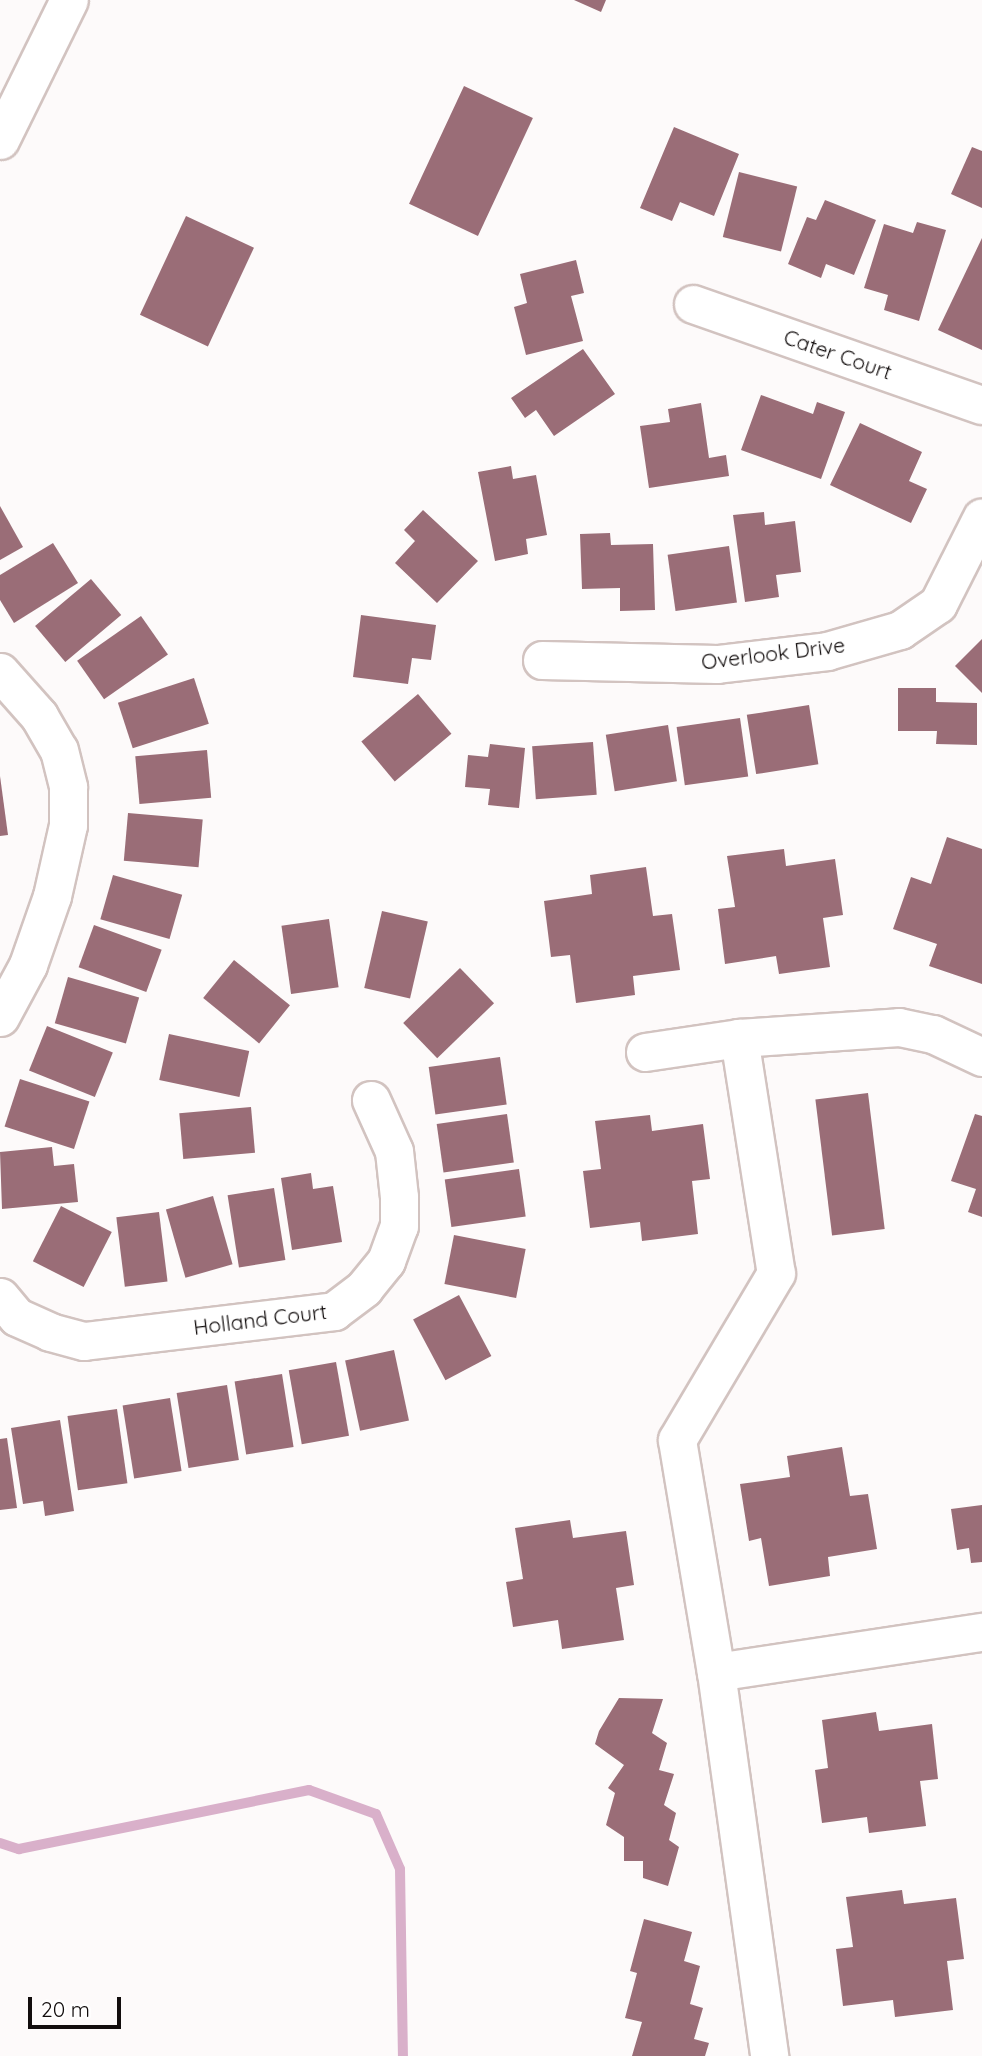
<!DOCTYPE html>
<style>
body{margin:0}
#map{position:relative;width:982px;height:2056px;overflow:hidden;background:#fdfafa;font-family:Quicksand,sans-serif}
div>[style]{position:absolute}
.stream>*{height:10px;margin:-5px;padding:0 5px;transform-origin:5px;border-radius:5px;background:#d9b0ca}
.building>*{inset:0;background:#9a6d77;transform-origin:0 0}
.roads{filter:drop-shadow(2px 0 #d2c3c0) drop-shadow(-2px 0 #d2c3c0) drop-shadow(0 2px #d2c3c0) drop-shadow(0 -2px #d2c3c0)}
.street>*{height:37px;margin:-18.5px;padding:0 18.5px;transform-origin:18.5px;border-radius:18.5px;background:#fff}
span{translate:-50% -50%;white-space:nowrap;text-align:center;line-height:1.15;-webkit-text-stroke:6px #fff;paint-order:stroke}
.street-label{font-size:21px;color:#120d0d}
.scale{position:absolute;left:28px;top:1997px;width:93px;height:32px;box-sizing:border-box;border:4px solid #120d0d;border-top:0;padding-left:9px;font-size:21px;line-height:24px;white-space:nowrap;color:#120d0d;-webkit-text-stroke:5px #fff;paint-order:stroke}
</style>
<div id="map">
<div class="stream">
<i style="left:0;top:1843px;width:20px;rotate:18deg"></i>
<i style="left:19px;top:1849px;width:296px;rotate:-11.5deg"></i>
<i style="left:309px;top:1790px;width:71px;rotate:19.7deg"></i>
<i style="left:376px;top:1814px;width:60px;rotate:66.4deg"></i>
<i style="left:400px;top:1869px;width:187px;rotate:89.1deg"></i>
</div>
<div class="building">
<i style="clip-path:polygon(574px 0,606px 0,601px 12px)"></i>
<i style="left:464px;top:86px;width:76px;height:130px;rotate:25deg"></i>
<i style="clip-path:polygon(674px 127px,739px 154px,714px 216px,680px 202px,672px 221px,640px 208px)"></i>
<i style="clip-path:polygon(972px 147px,982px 151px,982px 208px,951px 194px)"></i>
<i style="left:739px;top:172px;width:60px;height:67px;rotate:14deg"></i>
<i style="clip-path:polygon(825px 200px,876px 220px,854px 275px,826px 264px,821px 278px,788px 264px,807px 217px,816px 220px)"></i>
<i style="left:186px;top:216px;width:75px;height:109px;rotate:25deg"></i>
<i style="clip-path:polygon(917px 222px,946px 230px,919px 321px,884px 310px,888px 295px,864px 288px,884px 224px,913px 233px)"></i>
<i style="clip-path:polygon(982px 238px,982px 350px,938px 330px)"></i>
<i style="clip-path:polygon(576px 260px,584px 293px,571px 296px,583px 341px,526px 355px,514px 307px,527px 303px,520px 274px)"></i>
<i style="clip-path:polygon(583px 349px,615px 394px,554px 436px,536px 410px,525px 418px,511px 398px)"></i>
<i style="clip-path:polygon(761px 395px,813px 414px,817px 402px,845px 412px,821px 479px,741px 450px)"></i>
<i style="clip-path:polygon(701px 403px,709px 458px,726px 455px,729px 476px,649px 488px,640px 426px,670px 422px,668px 409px)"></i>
<i style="clip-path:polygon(860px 423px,922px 452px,909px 481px,927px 489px,911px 523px,830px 485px)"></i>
<i style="clip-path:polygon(511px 466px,513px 479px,536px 475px,547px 535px,526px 539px,528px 554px,495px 561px,478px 472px)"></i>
<i style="clip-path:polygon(0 506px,23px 547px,0 560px)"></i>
<i style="clip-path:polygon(423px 510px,478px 561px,437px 603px,395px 563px,415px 541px,404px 530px)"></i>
<i style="clip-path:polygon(764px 512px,765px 525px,795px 521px,801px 572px,776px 575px,779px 597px,745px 602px,733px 515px)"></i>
<i style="clip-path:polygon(610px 533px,611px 545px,653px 544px,655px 610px,620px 611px,620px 588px,582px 589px,580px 534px)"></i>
<i style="clip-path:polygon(53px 543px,78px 583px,14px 623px,0 600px,0 575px)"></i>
<i style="left:729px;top:546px;width:57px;height:62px;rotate:82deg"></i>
<i style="left:91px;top:579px;width:47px;height:73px;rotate:50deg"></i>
<i style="clip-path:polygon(361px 615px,436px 625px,431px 660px,412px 658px,408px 684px,353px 677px)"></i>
<i style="left:141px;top:616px;width:47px;height:78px;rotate:55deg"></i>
<i style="clip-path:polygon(982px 639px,982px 693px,955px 666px)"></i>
<i style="left:194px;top:678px;width:48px;height:80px;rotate:72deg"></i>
<i style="clip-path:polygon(898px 688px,936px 688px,936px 702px,977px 703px,977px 745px,936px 744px,937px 731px,898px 731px)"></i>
<i style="left:418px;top:694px;width:52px;height:74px;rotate:50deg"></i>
<i style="left:809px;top:705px;width:60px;height:63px;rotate:81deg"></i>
<i style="left:740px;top:718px;width:59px;height:64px;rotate:82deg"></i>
<i style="left:668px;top:725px;width:57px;height:63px;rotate:81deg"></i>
<i style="left:593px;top:742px;width:53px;height:61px;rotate:86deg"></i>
<i style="clip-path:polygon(490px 744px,525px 748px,519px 808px,488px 805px,490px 789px,465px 787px,468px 755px,488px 757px)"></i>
<i style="left:207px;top:750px;width:48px;height:72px;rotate:85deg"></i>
<i style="clip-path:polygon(0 776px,8px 835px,0 836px)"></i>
<i style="left:128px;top:813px;width:75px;height:48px;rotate:5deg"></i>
<i style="clip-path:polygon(947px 837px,982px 849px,982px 984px,929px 966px,937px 944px,893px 929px,911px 877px,931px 884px)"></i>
<i style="clip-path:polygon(784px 849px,786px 866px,835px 859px,843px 915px,823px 918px,830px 967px,779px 974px,776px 956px,725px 964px,718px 909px,735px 907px,727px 856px)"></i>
<i style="clip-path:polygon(646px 867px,653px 916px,672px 914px,680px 970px,633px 976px,635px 995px,576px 1003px,570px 955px,551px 957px,544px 901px,592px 894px,590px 875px)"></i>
<i style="left:113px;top:875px;width:72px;height:46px;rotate:16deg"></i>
<i style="left:382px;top:911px;width:47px;height:79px;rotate:13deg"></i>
<i style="left:329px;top:919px;width:69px;height:48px;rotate:82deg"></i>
<i style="left:94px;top:925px;width:72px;height:45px;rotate:20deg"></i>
<i style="left:234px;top:960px;width:72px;height:49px;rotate:39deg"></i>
<i style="left:460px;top:968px;width:49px;height:79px;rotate:46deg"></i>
<i style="left:68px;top:977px;width:74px;height:48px;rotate:16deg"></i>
<i style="left:47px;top:1026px;width:71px;height:48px;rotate:22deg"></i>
<i style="left:169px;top:1034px;width:82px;height:47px;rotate:12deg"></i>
<i style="left:500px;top:1057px;width:48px;height:72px;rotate:82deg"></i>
<i style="left:20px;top:1079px;width:73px;height:50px;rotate:18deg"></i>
<i style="left:868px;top:1093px;width:137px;height:53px;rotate:83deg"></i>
<i style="left:251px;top:1107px;width:46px;height:72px;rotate:85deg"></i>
<i style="left:507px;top:1114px;width:49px;height:71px;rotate:82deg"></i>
<i style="clip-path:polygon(975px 1114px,982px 1116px,982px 1217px,968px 1212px,976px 1189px,951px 1181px)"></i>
<i style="clip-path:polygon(650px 1115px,652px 1131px,703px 1124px,710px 1179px,692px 1181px,698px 1234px,642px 1241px,640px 1222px,590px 1228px,583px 1171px,601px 1169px,595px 1121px)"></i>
<i style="clip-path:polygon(52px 1147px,54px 1166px,74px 1164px,78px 1202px,2px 1209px,0 1152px)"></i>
<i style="left:519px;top:1169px;width:48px;height:75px;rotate:82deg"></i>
<i style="clip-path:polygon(311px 1173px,313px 1189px,333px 1186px,342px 1242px,292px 1250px,281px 1178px)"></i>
<i style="left:274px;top:1188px;width:73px;height:47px;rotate:81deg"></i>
<i style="left:213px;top:1196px;width:71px;height:49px;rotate:74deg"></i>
<i style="left:61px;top:1206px;width:57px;height:62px;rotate:27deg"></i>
<i style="left:159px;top:1212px;width:70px;height:43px;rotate:83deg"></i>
<i style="left:454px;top:1235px;width:73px;height:50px;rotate:11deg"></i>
<i style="left:459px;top:1295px;width:69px;height:52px;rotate:62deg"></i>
<i style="left:394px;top:1350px;width:72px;height:50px;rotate:78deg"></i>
<i style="left:336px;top:1362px;width:75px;height:48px;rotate:80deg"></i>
<i style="left:282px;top:1374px;width:74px;height:48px;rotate:81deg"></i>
<i style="left:227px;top:1385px;width:76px;height:51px;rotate:81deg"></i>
<i style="left:170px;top:1398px;width:74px;height:48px;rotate:81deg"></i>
<i style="left:117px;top:1409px;width:75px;height:50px;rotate:82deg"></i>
<i style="clip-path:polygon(60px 1420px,74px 1511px,45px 1516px,43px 1501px,23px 1504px,11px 1428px)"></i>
<i style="clip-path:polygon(7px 1438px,17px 1508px,0 1510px,0 1439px)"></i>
<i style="clip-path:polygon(842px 1447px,850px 1496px,868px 1494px,877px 1549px,828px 1557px,830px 1576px,769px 1586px,761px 1538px,749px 1541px,740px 1484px,790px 1477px,787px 1456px)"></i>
<i style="clip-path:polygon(982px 1505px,982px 1562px,971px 1563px,969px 1548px,957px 1550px,951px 1509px)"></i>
<i style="clip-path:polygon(570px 1520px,573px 1538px,626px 1531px,634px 1585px,616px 1588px,624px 1640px,562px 1649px,558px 1620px,513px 1627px,506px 1582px,523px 1579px,515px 1528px)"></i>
<i style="clip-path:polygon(619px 1698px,663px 1699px,652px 1733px,667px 1743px,659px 1770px,674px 1774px,664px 1805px,676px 1813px,669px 1840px,679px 1847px,668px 1886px,643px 1878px,643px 1861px,624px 1861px,624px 1837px,606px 1825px,615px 1793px,608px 1788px,624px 1765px,595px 1744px,599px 1731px)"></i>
<i style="clip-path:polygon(876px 1712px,879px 1731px,932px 1724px,938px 1779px,920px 1781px,926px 1826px,869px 1833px,867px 1817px,822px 1823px,815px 1770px,828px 1768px,822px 1720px)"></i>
<i style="clip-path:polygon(902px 1890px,904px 1904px,956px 1898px,964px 1959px,947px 1961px,953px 2010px,895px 2017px,893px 2000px,843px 2006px,836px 1949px,853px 1947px,846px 1897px)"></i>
<i style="clip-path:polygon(644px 1919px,692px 1932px,684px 1961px,700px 1966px,690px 2004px,703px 2008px,694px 2039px,709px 2043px,705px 2056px,632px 2056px,642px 2022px,625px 2018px,637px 1973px,630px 1971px)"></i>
</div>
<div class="roads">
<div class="street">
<i style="left:0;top:140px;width:156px;rotate:-63.8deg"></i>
<i style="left:693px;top:304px;width:306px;rotate:19.3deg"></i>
<i style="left:542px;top:660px;width:175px;rotate:1.3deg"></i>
<i style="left:717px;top:664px;width:111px;rotate:-6.7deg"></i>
<i style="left:827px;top:651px;width:76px;rotate:-16deg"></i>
<i style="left:900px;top:630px;width:46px;rotate:-34.4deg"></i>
<i style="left:938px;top:604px;width:97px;rotate:-63.2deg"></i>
<i style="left:0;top:672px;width:59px;rotate:48.4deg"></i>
<i style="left:39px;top:716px;width:39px;rotate:60deg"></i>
<i style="left:59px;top:750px;width:38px;rotate:76deg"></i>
<i style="left:68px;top:787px;width:38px;rotate:90deg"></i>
<i style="left:68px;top:825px;width:73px;rotate:102.7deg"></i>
<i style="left:52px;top:896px;width:73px;rotate:109.2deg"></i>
<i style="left:28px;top:965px;width:59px;rotate:118.3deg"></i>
<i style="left:739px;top:1038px;width:238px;rotate:81.1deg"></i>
<i style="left:776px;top:1273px;width:194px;rotate:120.7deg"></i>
<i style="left:677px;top:1440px;width:235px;rotate:80.5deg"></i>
<i style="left:716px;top:1672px;width:388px;rotate:82.1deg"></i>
<i style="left:645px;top:1052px;width:95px;rotate:-8.5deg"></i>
<i style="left:739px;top:1038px;width:160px;rotate:-3.9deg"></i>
<i style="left:899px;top:1027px;width:35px;rotate:12deg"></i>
<i style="left:933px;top:1034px;width:54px;rotate:25.1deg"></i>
<i style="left:0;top:1297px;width:26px;rotate:50deg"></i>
<i style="left:17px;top:1317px;width:36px;rotate:24deg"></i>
<i style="left:50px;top:1332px;width:35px;rotate:15deg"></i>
<i style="left:84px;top:1341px;width:252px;rotate:-6.8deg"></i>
<i style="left:334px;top:1311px;width:38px;rotate:-37deg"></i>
<i style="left:364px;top:1288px;width:35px;rotate:-51deg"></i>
<i style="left:386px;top:1261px;width:37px;rotate:-70deg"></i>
<i style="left:399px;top:1226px;width:29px;rotate:-90deg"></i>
<i style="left:399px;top:1197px;width:46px;rotate:-96.2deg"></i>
<i style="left:394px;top:1151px;width:56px;rotate:-114.3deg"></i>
<i style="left:716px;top:1672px;width:269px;rotate:-8.6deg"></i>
</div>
</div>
<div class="street-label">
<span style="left:838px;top:354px;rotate:19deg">Cater Court</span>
<span style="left:773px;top:653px;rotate:-7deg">Overlook Drive</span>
<span style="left:260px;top:1319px;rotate:-7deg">Holland Court</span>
</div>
<div class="scale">20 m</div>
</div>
